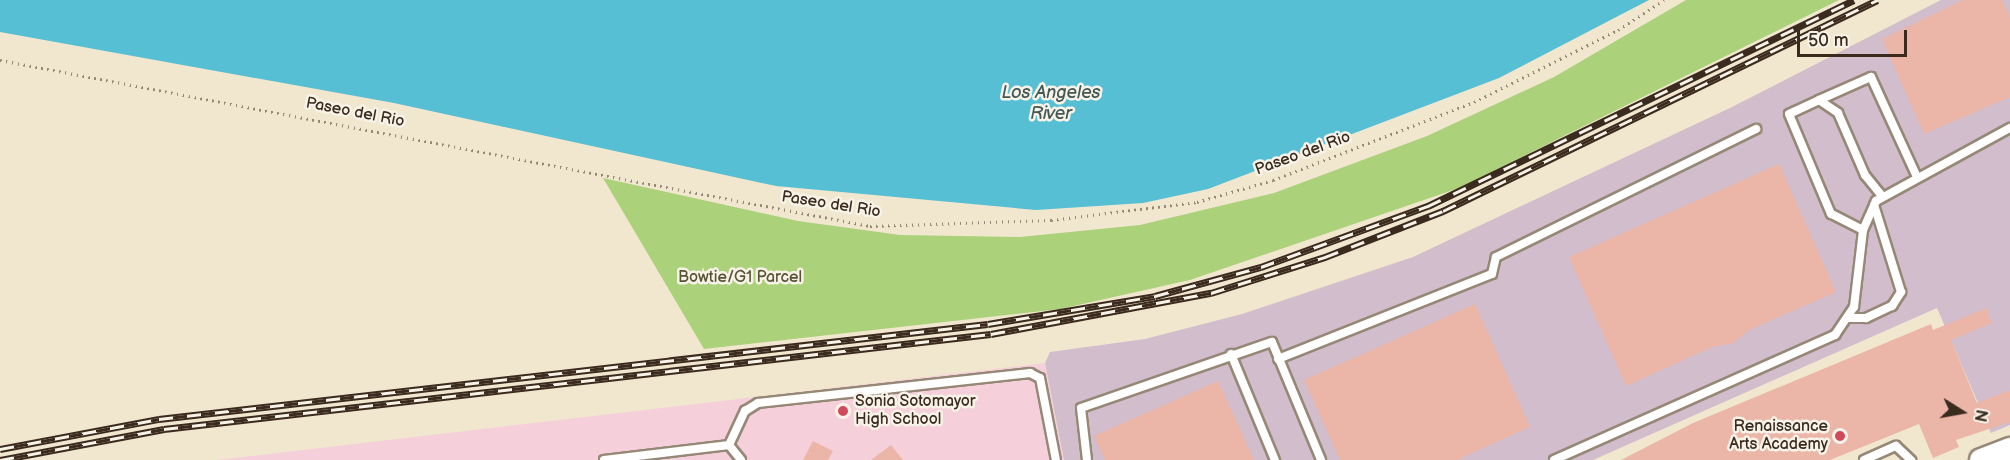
<!DOCTYPE html>
<style>
body{margin:0}
#map{position:relative;width:2010px;height:460px;overflow:hidden;background:#f1e7cf;font-family:"Balsamiq Sans",sans-serif}
div>[style]{position:absolute}
.built>*{inset:0;background:#f5cfda}
.industrial>*{inset:0;background:#d1bdcb}
.green>*{inset:0;background:#acd17b}
.water>*{inset:0;background:#56bfd4}
.building>*{inset:0;background:#ebb5a7}
.path>*{height:3px;margin-top:-1.5px;transform-origin:0;background:repeating-linear-gradient(90deg,#968876 0 1.5px,transparent 0 6px)}
.roads{filter:drop-shadow(2px 0 #968876) drop-shadow(-2px 0 #968876) drop-shadow(0 2px #968876) drop-shadow(0 -2px #968876)}
.lane>*{height:8px;margin:-4px;padding:0 4px;transform-origin:4px;border-radius:4px;background:#fff}
.primary>*{height:22px;margin:-11px;padding:0 11px;transform-origin:11px;border-radius:11px;background:#fff}
.rail>*{height:7px;margin-top:-3.5px;transform-origin:0;background:repeating-linear-gradient(90deg,#f7f3e8 0 14px,#3b2a1e 0 28px);box-sizing:border-box;border-block:2px solid #3b2a1e}
.dots>*{width:16px;height:16px;translate:-50% -50%;box-sizing:border-box;border:3px solid #f7f3e8;border-radius:50%}
span{translate:-50% -50%;white-space:nowrap;text-align:center;line-height:1.15;-webkit-text-stroke:5px #f7f3e8;paint-order:stroke}
.street-label{font-size:16px;color:#3b2a1e}
.park-label{font-size:16px;color:#575435}
.poi-label{font-size:16px;color:#3b2a1e}
.left{translate:0 -50%;text-align:left}
.right{translate:-100% -50%;text-align:right}
.water-label{font-size:18px;color:#435755;font-style:italic}
.north{position:absolute;left:1932px;top:382px;width:60px;height:60px;-webkit-text-stroke:4px #f7f3e8;paint-order:stroke;rotate:101deg;font-size:16px;font-weight:700;line-height:24px;text-align:center;color:#3b2a1e}
.north::after{content:'';display:block;margin:auto;width:21px;height:27px;background:#3b2a1e;clip-path:polygon(50% 0,100% 100%,50% 72%,0 100%)}
.scale{position:absolute;left:1797px;top:30px;width:110px;height:27px;box-sizing:border-box;border:3px solid #3b2a1e;border-top:0;padding-left:8px;font-size:18px;line-height:21px;white-space:nowrap;color:#3b2a1e;-webkit-text-stroke:4px #f7f3e8;paint-order:stroke}
</style>
<div id="map">
<div class="built">
<i style="clip-path:polygon(1045px 363px,1064px 460px,217px 460px)"></i>
</div>
<div class="industrial">
<i style="clip-path:polygon(1941px 0,2010px 0,2010px 425px,1991px 433px,1937px 308px,1593px 460px,1064px 460px,1045px 363px,1050px 352px,1145px 339px,1242px 314px,1413px 257px,1732px 107px)"></i>
</div>
<div class="green">
<i style="clip-path:polygon(1686px 0,1839px 0,1459px 188px,1190px 280px,1060px 309px,704px 349px,603px 178px,798px 221px,900px 235px,1020px 237px,1140px 225px,1274px 193px,1427px 136px,1554px 77px)"></i>
</div>
<div class="water">
<i style="clip-path:polygon(0 0,1649px 0,1499px 78px,1208px 189px,1143px 203px,1036px 210px,776px 186px,394px 103px,0 32px)"></i>
</div>
<div class="building">
<i style="clip-path:polygon(1963px 0,2002px 0,2010px 18px,2010px 97px,1924px 134px,1882px 39px)"></i>
<i style="clip-path:polygon(1779px 164px,1836px 292px,1749px 330px,1734px 343px,1712px 347px,1626px 386px,1569px 257px)"></i>
<i style="clip-path:polygon(1475px 304px,1530px 427px,1457px 460px,1340px 460px,1304px 380px)"></i>
<i style="clip-path:polygon(1986px 308px,1992px 323px,1951px 340px,1977px 403px,2010px 390px,2010px 422px,1956px 440px,1959px 447px,1933px 458px,1919px 424px,1830px 460px,1621px 460px,1693px 423px,1931px 324px,1933px 330px)"></i>
<i style="clip-path:polygon(1218px 381px,1254px 460px,1105px 460px,1094px 436px)"></i>
<i style="clip-path:polygon(813px 441px,833px 451px,828px 460px,803px 460px)"></i>
<i style="clip-path:polygon(891px 445px,903px 460px,871px 460px)"></i>
</div>
<div class="path">
<i style="left:0;top:60px;width:886px;rotate:10.8deg"></i>
<i style="left:870px;top:226px;width:181px;rotate:-1.9deg"></i>
<i style="left:1051px;top:220px;width:147px;rotate:-7deg"></i>
<i style="left:1197px;top:202px;width:79px;rotate:-16.1deg"></i>
<i style="left:1273px;top:180px;width:216px;rotate:-21.2deg"></i>
<i style="left:1474px;top:102px;width:161px;rotate:-26.6deg"></i>
<i style="left:1618px;top:30px;width:55px;rotate:-33.1deg"></i>
</div>
<div class="roads">
<div class="lane">
<i style="left:1819px;top:100px;width:57px;rotate:-23.9deg"></i>
<i style="left:1871px;top:77px;width:108px;rotate:65.3deg"></i>
<i style="left:1863px;top:230px;width:36px;rotate:-153deg"></i>
<i style="left:1831px;top:214px;width:108px;rotate:-112.8deg"></i>
<i style="left:1789px;top:114px;width:33px;rotate:-25deg"></i>
<i style="left:1819px;top:100px;width:23px;rotate:34deg"></i>
<i style="left:1838px;top:113px;width:68px;rotate:66.5deg"></i>
<i style="left:1865px;top:175px;width:27px;rotate:51deg"></i>
<i style="left:1849px;top:318px;width:17px"></i>
<i style="left:1866px;top:318px;width:29px;rotate:-25deg"></i>
<i style="left:1892px;top:306px;width:17px;rotate:-57deg"></i>
<i style="left:1901px;top:292px;width:91px;rotate:-107.2deg"></i>
<i style="left:1231px;top:354px;width:115px;rotate:67.5deg"></i>
<i style="left:1278px;top:359px;width:230px;rotate:-21.7deg"></i>
<i style="left:1492px;top:274px;width:17px;rotate:-77deg"></i>
<i style="left:1496px;top:257px;width:290px;rotate:-26.2deg"></i>
<i style="left:729px;top:445px;width:38px;rotate:-65deg"></i>
<i style="left:745px;top:411px;width:15px;rotate:-32deg"></i>
<i style="left:758px;top:403px;width:274px;rotate:-6.3deg"></i>
<i style="left:1030px;top:373px;width:11px;rotate:27deg"></i>
<i style="left:1040px;top:378px;width:84px;rotate:79deg"></i>
<i style="left:604px;top:460px;width:126px;rotate:-6.8deg"></i>
<i style="left:729px;top:445px;width:19px;rotate:51deg"></i>
<i style="left:1087px;top:460px;width:52px;rotate:-96.6deg"></i>
<i style="left:1081px;top:408px;width:202px;rotate:-19.1deg"></i>
<i style="left:1272px;top:342px;width:128px;rotate:67.4deg"></i>
<i style="left:1554px;top:460px;width:308px;rotate:-24deg"></i>
<i style="left:1835px;top:335px;width:34px;rotate:-56deg"></i>
<i style="left:1854px;top:307px;width:78px;rotate:-83.3deg"></i>
<i style="left:1863px;top:230px;width:32px;rotate:-66deg"></i>
<i style="left:1876px;top:201px;width:153px;rotate:-28.6deg"></i>
<i style="left:1864px;top:460px;width:35px;rotate:-24deg"></i>
<i style="left:1896px;top:446px;width:21px;rotate:43deg"></i>
</div>
<div class="primary">
<i style="left:1981px;top:460px;width:31px;rotate:-21deg"></i>
</div>
</div>
<div class="rail">
<i style="left:0;top:449px;width:162px;rotate:-10.7deg"></i>
<i style="left:159px;top:419px;width:834px;rotate:-6.54deg"></i>
<i style="left:988px;top:324px;width:169px;rotate:-9.5deg"></i>
<i style="left:1155px;top:296px;width:110px;rotate:-15.3deg"></i>
<i style="left:1261px;top:267px;width:178px;rotate:-20.1deg"></i>
<i style="left:1428px;top:206px;width:473px;rotate:-25.8deg"></i>
<i style="left:0;top:460px;width:167px;rotate:-10.7deg"></i>
<i style="left:164px;top:429px;width:832px;rotate:-6.55deg"></i>
<i style="left:991px;top:334px;width:224px;rotate:-10.6deg"></i>
<i style="left:1211px;top:293px;width:120px;rotate:-17.5deg"></i>
<i style="left:1325px;top:257px;width:127px;rotate:-21.3deg"></i>
<i style="left:1443px;top:211px;width:483px;rotate:-25.9deg"></i>
</div>
<div class="dots">
<i style="left:843px;top:411px;background:#d1495b"></i>
<i style="left:1840px;top:436px;background:#d1495b"></i>
</div>
<div class="street-label">
<span style="left:355px;top:113px;rotate:11deg">Paseo del Rio</span>
<span style="left:1303px;top:154px;rotate:-20deg">Paseo del Rio</span>
<span style="left:831px;top:205px;rotate:9deg">Paseo del Rio</span>
</div>
<div class="park-label">
<span style="left:740px;top:278px">Bowtie/G1 Parcel</span>
</div>
<div class="poi-label">
<span class="left" style="left:855px;top:411px">Sonia Sotomayor<br>High School</span>
<span class="right" style="left:1828px;top:436px">Renaissance<br>Arts Academy</span>
</div>
<div class="water-label">
<span style="left:1051px;top:104px">Los Angeles<br>River</span>
</div>
<div class="north">N</div>
<div class="scale">50 m</div>
</div>
